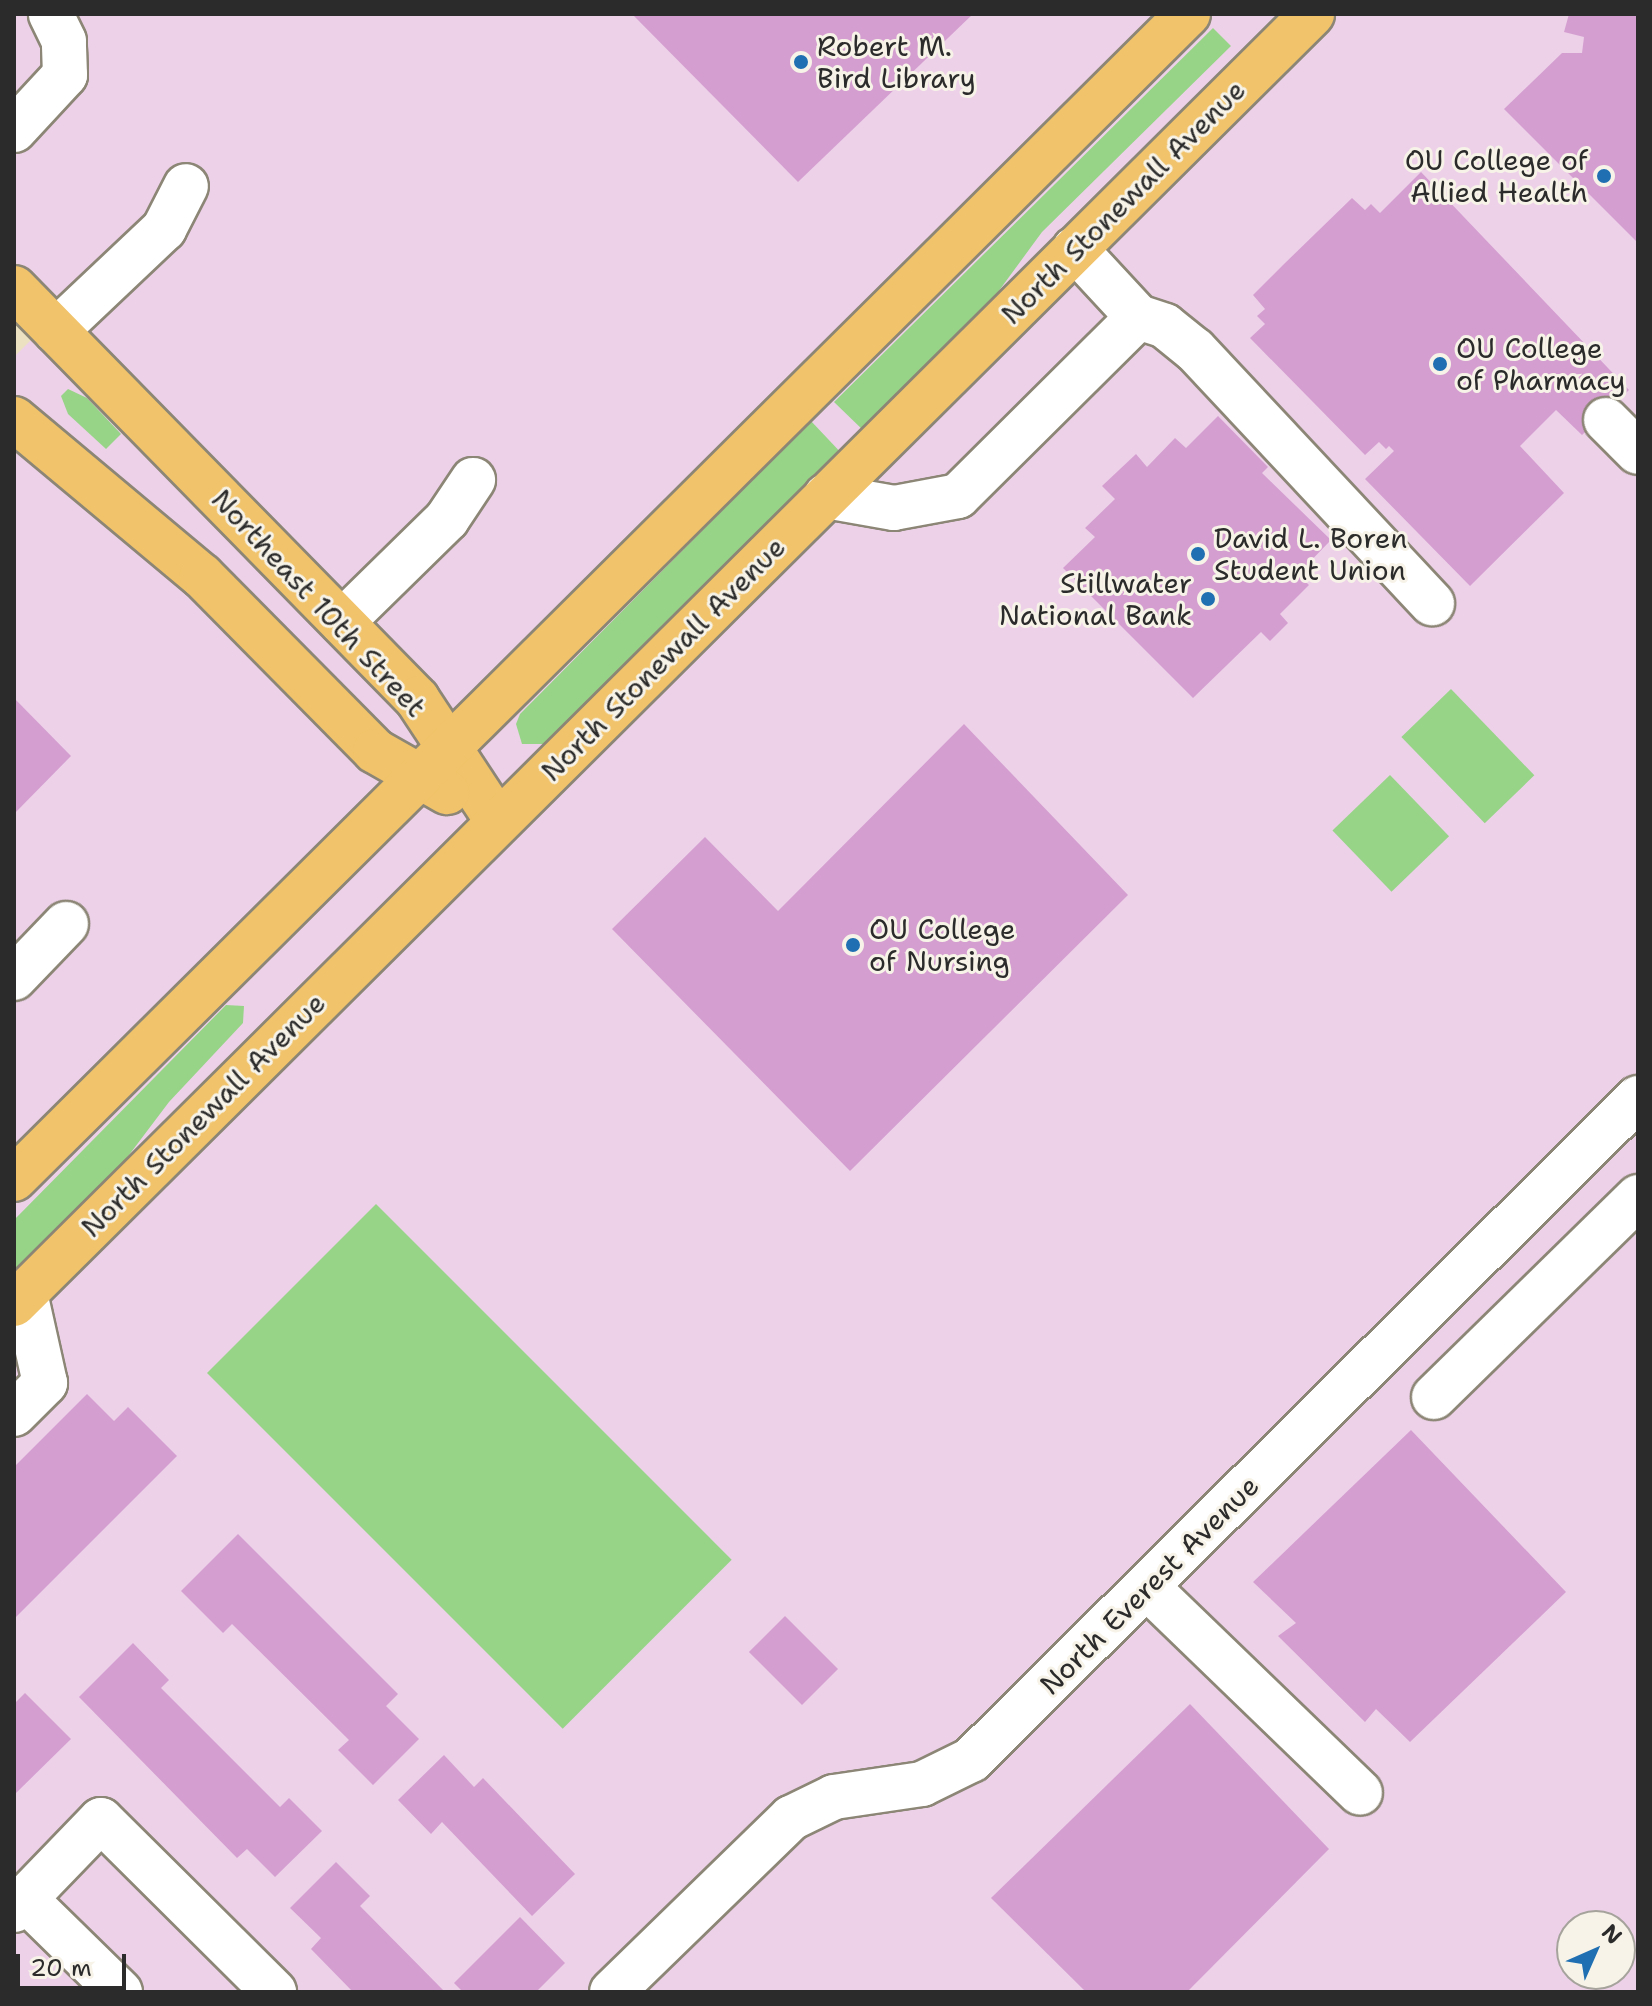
<!DOCTYPE html>
<style>
body{margin:0}
#map{position:relative;width:1652px;height:2006px;overflow:hidden;background:#ece2c1;font-family:"Shantell Sans",sans-serif}
div>[style]{position:absolute}
.built>*{inset:0;background:#edd1e9}
.green>*{inset:0;background:#97d488;transform-origin:0 0}
.building>*{inset:0;background:#d49fd0;transform-origin:0 0}
.roads{filter:drop-shadow(2px 0 #8c8676) drop-shadow(-2px 0 #8c8676) drop-shadow(0 2px #8c8676) drop-shadow(0 -2px #8c8676)}
.minor>*{height:44px;margin:-22px;padding:0 22px;transform-origin:22px;border-radius:22px;background:#fff}
.major>*{height:44px;margin:-22px;padding:0 22px;transform-origin:22px;border-radius:22px;background:#f1c36a}
.dots>*{width:22px;height:22px;translate:-50% -50%;box-sizing:border-box;border:4px solid #f7f3e8;border-radius:50%}
span{translate:-50% -50%;white-space:nowrap;text-align:center;line-height:1.15;-webkit-text-stroke:6px #f7f3e8;paint-order:stroke}
.poi-label{font-size:28px;color:#2b2b2b}
.left{translate:0 -50%;text-align:left}
.right{translate:-100% -50%;text-align:right}
.street-label{font-size:28px;color:#2b2b2b}
.frame{position:absolute;inset:0;border:16px solid #2b2b2b;pointer-events:none}
.north{position:absolute;left:1556px;top:1910px;width:80px;height:80px;box-sizing:border-box;background:#f7f3e8;border:2px solid #a5a39c;border-radius:50%;rotate:45deg;font-size:22px;font-weight:700;line-height:32px;text-align:center;color:#2b2b2b}
.north::after{content:'';display:block;margin:auto;width:28px;height:36px;background:#1f6fb2;clip-path:polygon(50% 0,100% 100%,50% 72%,0 100%)}
.scale{position:absolute;left:16px;top:1954px;width:110px;height:36px;box-sizing:border-box;border:4px solid #2b2b2b;border-top:0;padding-left:10px;font-size:24px;line-height:28px;white-space:nowrap;color:#2b2b2b;-webkit-text-stroke:6px #f7f3e8;paint-order:stroke}
</style>
<div id="map">
<div class="built">
<i style="clip-path:polygon(evenodd,14px 14px,1638px 14px,1638px 1992px,14px 1992px,14px 357px,72px 299px,48px 296px,14px 261px,14px 14px,1572px 1926px,1620px 1926px,1620px 1974px,1572px 1974px,1572px 1926px)"></i>
</div>
<div class="green">
<i style="clip-path:polygon(1213px 28px,1231px 46px,1042px 232px,965px 337px,867px 434px,834px 402px)"></i>
<i style="clip-path:polygon(68px 389px,87px 398px,121px 434px,106px 449px,68px 414px,61px 396px)"></i>
<i style="clip-path:polygon(811px 421px,845px 457px,547px 744px,522px 744px,516px 724px,520px 714px)"></i>
<i style="left:1451px;top:689px;width:120px;height:69px;rotate:46deg"></i>
<i style="left:1390px;top:775px;width:85px;height:80px;rotate:46deg"></i>
<i style="clip-path:polygon(226px 1005px,244px 1006px,243px 1023px,169px 1102px,98px 1196px,14px 1278px,14px 1220px)"></i>
<i style="left:376px;top:1204px;width:503px;height:239px;rotate:45deg"></i>
</div>
<div class="building">
<i style="clip-path:polygon(632px 14px,973px 14px,798px 182px)"></i>
<i style="clip-path:polygon(1569px 14px,1638px 14px,1638px 243px,1504px 109px,1562px 53px,1582px 53px,1584px 37px,1564px 32px)"></i>
<i style="clip-path:polygon(1421px 172px,1629px 390px,1582px 435px,1556px 410px,1520px 446px,1564px 493px,1470px 586px,1365px 479px,1394px 451px,1389px 446px,1386px 449px,1379px 442px,1365px 455px,1250px 338px,1265px 324px,1257px 316px,1265px 309px,1253px 295px,1283px 265px,1352px 198px,1365px 210px,1371px 204px,1380px 213px)"></i>
<i style="clip-path:polygon(1218px 416px,1268px 467px,1262px 473px,1331px 540px,1298px 574px,1309px 585px,1280px 614px,1288px 623px,1270px 641px,1261px 632px,1193px 698px,1063px 568px,1095px 537px,1085px 528px,1115px 499px,1102px 486px,1136px 454px,1147px 467px,1175px 438px,1186px 448px)"></i>
<i style="clip-path:polygon(14px 698px,71px 756px,14px 814px)"></i>
<i style="clip-path:polygon(964px 724px,1128px 895px,850px 1171px,612px 929px,705px 837px,778px 911px)"></i>
<i style="clip-path:polygon(87px 1394px,114px 1421px,128px 1407px,177px 1456px,14px 1619px,14px 1467px)"></i>
<i style="clip-path:polygon(1411px 1430px,1566px 1592px,1410px 1742px,1376px 1709px,1365px 1722px,1278px 1636px,1296px 1623px,1253px 1582px)"></i>
<i style="clip-path:polygon(238px 1534px,398px 1694px,386px 1706px,419px 1739px,373px 1785px,338px 1750px,349px 1740px,232px 1624px,223px 1633px,181px 1591px)"></i>
<i style="left:785px;top:1616px;width:75px;height:51px;rotate:45deg"></i>
<i style="clip-path:polygon(133px 1643px,169px 1680px,161px 1688px,280px 1807px,289px 1798px,322px 1831px,275px 1877px,247px 1849px,237px 1858px,79px 1697px)"></i>
<i style="clip-path:polygon(25px 1693px,71px 1739px,14px 1795px,14px 1704px)"></i>
<i style="clip-path:polygon(1190px 1704px,1329px 1849px,1187px 1992px,1086px 1992px,991px 1898px)"></i>
<i style="clip-path:polygon(444px 1755px,474px 1787px,483px 1778px,575px 1874px,532px 1916px,442px 1822px,431px 1834px,398px 1800px)"></i>
<i style="clip-path:polygon(336px 1862px,370px 1896px,360px 1906px,445px 1992px,353px 1992px,311px 1949px,321px 1938px,290px 1908px)"></i>
<i style="clip-path:polygon(520px 1917px,565px 1963px,536px 1992px,463px 1992px,454px 1983px)"></i>
</div>
<div class="roads">
<div class="minor">
<i style="left:14px;top:130px;width:75px;rotate:-47.2deg"></i>
<i style="left:65px;top:75px;width:34px;rotate:-92deg"></i>
<i style="left:64px;top:41px;width:30px;rotate:-116deg"></i>
<i style="left:1138px;top:317px;width:28px;rotate:18deg"></i>
<i style="left:1165px;top:326px;width:38px;rotate:39deg"></i>
<i style="left:1195px;top:350px;width:347px;rotate:46.9deg"></i>
<i style="left:56px;top:331px;width:149px;rotate:-43.4deg"></i>
<i style="left:164px;top:229px;width:48px;rotate:-62.9deg"></i>
<i style="left:1606px;top:420px;width:45px;rotate:45deg"></i>
<i style="left:826px;top:496px;width:69px;rotate:10deg"></i>
<i style="left:894px;top:508px;width:65px;rotate:-10.6deg"></i>
<i style="left:958px;top:496px;width:254px;rotate:-44.8deg"></i>
<i style="left:1138px;top:317px;width:93px;rotate:-132.8deg"></i>
<i style="left:342px;top:622px;width:147px;rotate:-44.4deg"></i>
<i style="left:447px;top:519px;width:47px;rotate:-56.3deg"></i>
<i style="left:14px;top:978px;width:75px;rotate:-46.1deg"></i>
<i style="left:1434px;top:1397px;width:286px;rotate:-44.4deg"></i>
<i style="left:14px;top:1414px;width:44px;rotate:-45deg"></i>
<i style="left:45px;top:1383px;width:92px;rotate:-102.5deg"></i>
<i style="left:1147px;top:1587px;width:296px;rotate:44deg"></i>
<i style="left:25px;top:1899px;width:133px;rotate:44.4deg"></i>
<i style="left:14px;top:1910px;width:125px;rotate:-46deg"></i>
<i style="left:101px;top:1820px;width:244px;rotate:44.8deg"></i>
<i style="left:612px;top:1992px;width:250px;rotate:-44.2deg"></i>
<i style="left:791px;top:1818px;width:48px;rotate:-26deg"></i>
<i style="left:834px;top:1797px;width:89px;rotate:-8.4deg"></i>
<i style="left:922px;top:1784px;width:55px;rotate:-26.1deg"></i>
<i style="left:971px;top:1760px;width:940px;rotate:-44.78deg"></i>
</div>
<div class="major">
<i style="left:14px;top:288px;width:576px;rotate:45.56deg"></i>
<i style="left:417px;top:699px;width:147px;rotate:56.6deg"></i>
<i style="left:14px;top:419px;width:245px;rotate:39.9deg"></i>
<i style="left:202px;top:576px;width:246px;rotate:45.3deg"></i>
<i style="left:375px;top:751px;width:83px;rotate:29.7deg"></i>
<i style="left:14px;top:1179px;width:1654px;rotate:-44.78deg"></i>
<i style="left:14px;top:1304px;width:1830px;rotate:-44.82deg"></i>
</div>
</div>
<div class="dots">
<i style="left:801px;top:62px;background:#1f6fb2"></i>
<i style="left:1604px;top:176px;background:#1f6fb2"></i>
<i style="left:1440px;top:364px;background:#1f6fb2"></i>
<i style="left:1198px;top:554px;background:#1f6fb2"></i>
<i style="left:1208px;top:599px;background:#1f6fb2"></i>
<i style="left:853px;top:945px;background:#1f6fb2"></i>
</div>
<div class="poi-label">
<span class="left" style="left:817px;top:62px">Robert M.<br>Bird Library</span>
<span class="right" style="left:1588px;top:176px">OU College of<br>Allied Health</span>
<span class="left" style="left:1456px;top:364px">OU College<br>of Pharmacy</span>
<span class="left" style="left:1214px;top:554px">David L. Boren<br>Student Union</span>
<span class="right" style="left:1192px;top:599px">Stillwater<br>National Bank</span>
<span class="left" style="left:869px;top:945px">OU College<br>of Nursing</span>
</div>
<div class="street-label">
<span style="left:1123px;top:202px;rotate:-45deg">North Stonewall Avenue</span>
<span style="left:319px;top:603px;rotate:47deg">Northeast 10th Street</span>
<span style="left:663px;top:659px;rotate:-45deg">North Stonewall Avenue</span>
<span style="left:203px;top:1115px;rotate:-45deg">North Stonewall Avenue</span>
<span style="left:1149px;top:1585px;rotate:-45deg">North Everest Avenue</span>
</div>
<div class="frame"></div>
<div class="north">N</div>
<div class="scale">20 m</div>
</div>
